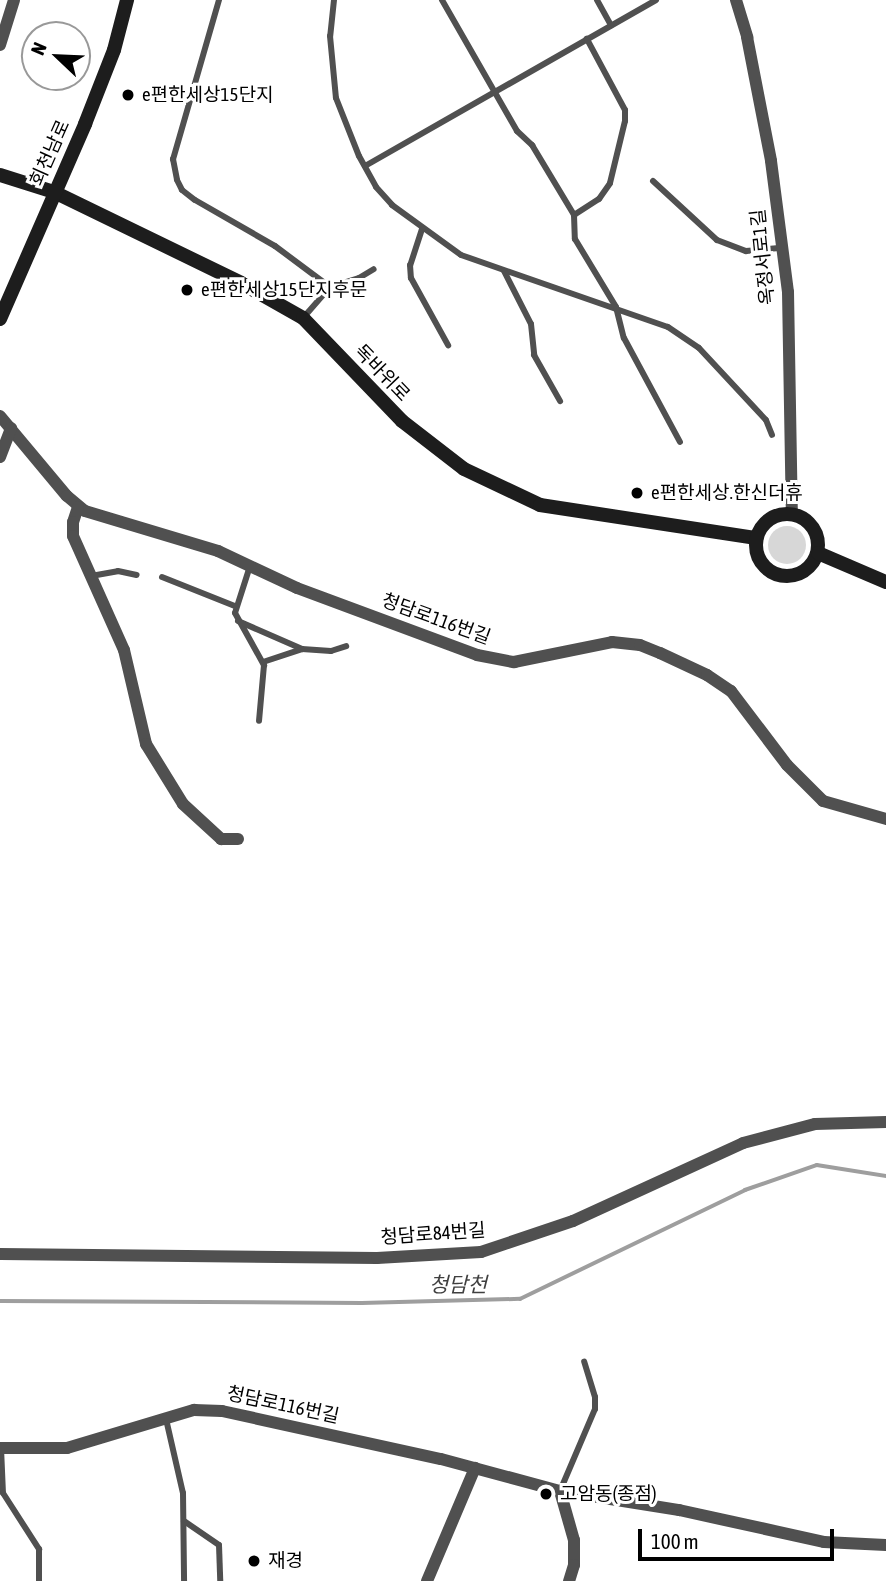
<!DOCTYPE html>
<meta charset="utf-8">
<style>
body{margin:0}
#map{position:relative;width:886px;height:1581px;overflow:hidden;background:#fff;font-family:"Asap Condensed","Noto Sans KR",sans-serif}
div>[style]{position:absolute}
.green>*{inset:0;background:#d7d7d7}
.round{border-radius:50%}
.stream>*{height:3.5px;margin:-1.75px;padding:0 1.75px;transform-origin:1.75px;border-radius:1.75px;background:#9e9e9e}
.lane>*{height:6px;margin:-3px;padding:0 3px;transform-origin:3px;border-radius:3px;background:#505050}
.street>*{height:12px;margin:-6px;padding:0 6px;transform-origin:6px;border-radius:6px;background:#505050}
.secondary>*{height:14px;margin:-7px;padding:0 7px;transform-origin:7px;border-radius:7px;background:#1d1d1d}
.secondary>.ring{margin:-7px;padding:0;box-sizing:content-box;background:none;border:14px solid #1d1d1d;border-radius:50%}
.dots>*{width:19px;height:19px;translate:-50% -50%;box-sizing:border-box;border:4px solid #fff;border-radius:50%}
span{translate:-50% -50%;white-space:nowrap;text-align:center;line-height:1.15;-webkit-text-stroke:6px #fff;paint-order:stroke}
.poi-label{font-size:19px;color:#000}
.left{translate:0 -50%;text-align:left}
.street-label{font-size:19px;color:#000}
.water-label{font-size:21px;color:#3f3f3f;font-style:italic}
.north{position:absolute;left:21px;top:21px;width:70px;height:70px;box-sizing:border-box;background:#fff;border:2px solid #999;border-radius:50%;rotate:293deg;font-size:19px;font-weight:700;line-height:28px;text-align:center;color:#000}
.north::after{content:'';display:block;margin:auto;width:24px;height:32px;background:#000;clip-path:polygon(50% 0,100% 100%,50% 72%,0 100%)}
.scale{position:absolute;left:638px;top:1529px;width:196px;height:32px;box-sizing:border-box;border:4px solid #000;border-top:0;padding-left:9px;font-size:21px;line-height:24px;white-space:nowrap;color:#000;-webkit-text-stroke:5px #fff;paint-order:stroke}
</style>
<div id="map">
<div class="green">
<i class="round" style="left:768px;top:526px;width:38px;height:38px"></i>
</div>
<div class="stream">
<i style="left:0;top:1301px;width:362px;rotate:0.3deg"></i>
<i style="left:362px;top:1303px;width:158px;rotate:-1.5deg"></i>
<i style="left:520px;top:1299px;width:250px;rotate:-25.8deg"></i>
<i style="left:745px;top:1190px;width:76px;rotate:-19.1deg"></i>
<i style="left:817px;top:1165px;width:70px;rotate:9.1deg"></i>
</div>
<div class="lane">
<i style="left:219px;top:0;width:166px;rotate:106.1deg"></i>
<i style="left:173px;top:159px;width:21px;rotate:79deg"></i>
<i style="left:177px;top:180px;width:11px;rotate:63deg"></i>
<i style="left:182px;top:190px;width:16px;rotate:38deg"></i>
<i style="left:195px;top:200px;width:92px;rotate:29.9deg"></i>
<i style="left:275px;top:246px;width:69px;rotate:36.7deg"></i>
<i style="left:334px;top:0;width:36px;rotate:96deg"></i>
<i style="left:330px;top:36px;width:62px;rotate:84.5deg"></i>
<i style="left:336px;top:98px;width:62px;rotate:68.4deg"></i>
<i style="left:359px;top:156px;width:35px;rotate:61deg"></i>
<i style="left:376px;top:187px;width:24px;rotate:48deg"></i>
<i style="left:392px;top:205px;width:85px;rotate:35.9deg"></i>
<i style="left:461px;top:255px;width:219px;rotate:19.2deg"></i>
<i style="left:668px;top:327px;width:37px;rotate:34deg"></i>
<i style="left:699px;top:348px;width:98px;rotate:47.1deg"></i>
<i style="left:766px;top:420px;width:16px;rotate:68deg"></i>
<i style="left:442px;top:0;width:151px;rotate:60.2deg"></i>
<i style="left:517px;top:131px;width:21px;rotate:43deg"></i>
<i style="left:532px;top:145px;width:82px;rotate:59deg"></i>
<i style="left:574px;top:215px;width:24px;rotate:88deg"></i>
<i style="left:575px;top:239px;width:79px;rotate:58.9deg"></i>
<i style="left:616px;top:307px;width:32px;rotate:76deg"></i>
<i style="left:624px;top:338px;width:118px;rotate:61.7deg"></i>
<i style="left:597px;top:0;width:29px;rotate:61deg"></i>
<i style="left:365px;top:166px;width:335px;rotate:-29.7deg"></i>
<i style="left:653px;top:181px;width:87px;rotate:42.7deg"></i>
<i style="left:717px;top:240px;width:31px;rotate:21deg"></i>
<i style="left:746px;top:251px;width:36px;rotate:-5deg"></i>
<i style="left:574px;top:215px;width:30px;rotate:-33deg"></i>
<i style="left:599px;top:199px;width:19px;rotate:-55deg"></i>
<i style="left:610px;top:183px;width:64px;rotate:-76.4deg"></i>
<i style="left:625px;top:121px;width:11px;rotate:-90deg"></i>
<i style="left:625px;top:110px;width:81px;rotate:-118.2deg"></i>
<i style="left:422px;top:229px;width:38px;rotate:108deg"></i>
<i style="left:410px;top:265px;width:13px;rotate:86deg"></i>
<i style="left:411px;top:278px;width:77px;rotate:61.1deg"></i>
<i style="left:504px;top:271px;width:59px;rotate:63deg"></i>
<i style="left:531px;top:324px;width:31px;rotate:84deg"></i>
<i style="left:534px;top:355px;width:53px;rotate:60.5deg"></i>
<i style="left:303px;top:318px;width:41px;rotate:-48.9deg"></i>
<i style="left:330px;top:287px;width:30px;rotate:-17deg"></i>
<i style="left:359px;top:278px;width:17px;rotate:-31deg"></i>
<i style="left:250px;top:566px;width:49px;rotate:107.7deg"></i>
<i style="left:235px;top:613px;width:60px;rotate:60.9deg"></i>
<i style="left:264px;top:665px;width:56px;rotate:95.1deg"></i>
<i style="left:91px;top:576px;width:27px;rotate:-10deg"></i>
<i style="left:118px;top:571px;width:19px;rotate:12deg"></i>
<i style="left:162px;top:577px;width:79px;rotate:21.7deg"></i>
<i style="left:238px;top:621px;width:70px;rotate:23.6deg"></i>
<i style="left:302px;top:649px;width:29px;rotate:4deg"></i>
<i style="left:331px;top:651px;width:16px;rotate:-18deg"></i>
<i style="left:263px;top:662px;width:41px;rotate:-18.4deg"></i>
<i style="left:166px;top:1419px;width:76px;rotate:77.1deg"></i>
<i style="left:183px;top:1493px;width:88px;rotate:89.3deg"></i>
<i style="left:1px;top:1448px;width:45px;rotate:87.5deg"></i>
<i style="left:3px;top:1493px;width:67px;rotate:57.3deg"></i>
<i style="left:39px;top:1549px;width:32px;rotate:90deg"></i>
<i style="left:560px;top:1491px;width:89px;rotate:-66.9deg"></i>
<i style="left:595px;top:1409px;width:12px;rotate:-90deg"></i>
<i style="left:595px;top:1397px;width:37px;rotate:-107deg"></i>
<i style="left:184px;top:1521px;width:42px;rotate:34.4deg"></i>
<i style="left:219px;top:1545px;width:36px;rotate:88deg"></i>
</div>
<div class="street">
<i style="left:736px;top:0;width:39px;rotate:73deg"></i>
<i style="left:747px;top:37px;width:126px;rotate:79deg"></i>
<i style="left:771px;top:161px;width:132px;rotate:82.6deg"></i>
<i style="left:788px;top:292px;width:221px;rotate:89deg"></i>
<i style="left:0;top:45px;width:47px;rotate:-72.7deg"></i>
<i style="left:0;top:416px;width:104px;rotate:50.1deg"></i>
<i style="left:67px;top:496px;width:23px;rotate:40deg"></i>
<i style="left:85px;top:511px;width:139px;rotate:16.7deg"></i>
<i style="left:218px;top:551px;width:87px;rotate:25.1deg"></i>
<i style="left:297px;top:588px;width:192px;rotate:20.4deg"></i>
<i style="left:477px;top:655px;width:38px;rotate:11deg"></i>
<i style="left:514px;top:662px;width:100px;rotate:-11.5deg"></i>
<i style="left:612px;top:642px;width:28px;rotate:6deg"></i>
<i style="left:640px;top:645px;width:22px;rotate:22deg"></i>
<i style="left:660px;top:653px;width:52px;rotate:25.1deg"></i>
<i style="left:707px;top:675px;width:29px;rotate:34deg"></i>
<i style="left:731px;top:691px;width:93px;rotate:52.9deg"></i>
<i style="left:787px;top:765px;width:51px;rotate:45deg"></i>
<i style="left:823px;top:801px;width:66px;rotate:15.9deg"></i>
<i style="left:0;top:457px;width:31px;rotate:-69deg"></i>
<i style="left:78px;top:507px;width:16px;rotate:108deg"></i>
<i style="left:73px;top:522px;width:14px;rotate:90deg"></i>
<i style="left:73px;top:536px;width:125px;rotate:65.9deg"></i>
<i style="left:124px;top:650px;width:97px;rotate:76.8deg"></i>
<i style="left:146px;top:744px;width:70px;rotate:58.3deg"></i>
<i style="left:183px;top:804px;width:52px;rotate:42.6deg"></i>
<i style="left:221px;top:839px;width:17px"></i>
<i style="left:0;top:1254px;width:377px;rotate:0.6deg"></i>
<i style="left:377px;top:1258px;width:104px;rotate:-3.3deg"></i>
<i style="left:481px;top:1252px;width:97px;rotate:-18.6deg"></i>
<i style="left:573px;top:1221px;width:187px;rotate:-24.6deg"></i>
<i style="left:743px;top:1143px;width:74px;rotate:-14.8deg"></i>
<i style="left:815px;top:1124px;width:71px;rotate:-1.6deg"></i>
<i style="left:0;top:1448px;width:67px"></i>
<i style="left:67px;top:1448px;width:133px;rotate:-16.7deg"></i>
<i style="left:194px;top:1410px;width:28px;rotate:2deg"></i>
<i style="left:222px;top:1411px;width:224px;rotate:12.4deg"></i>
<i style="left:441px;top:1459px;width:123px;rotate:15.1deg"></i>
<i style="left:560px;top:1491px;width:121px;rotate:9.1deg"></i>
<i style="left:679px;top:1510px;width:148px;rotate:12.4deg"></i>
<i style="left:824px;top:1542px;width:62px;rotate:2.8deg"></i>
<i style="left:560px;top:1491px;width:51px;rotate:74.1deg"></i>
<i style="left:574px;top:1540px;width:25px;rotate:90deg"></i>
<i style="left:574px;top:1565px;width:17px;rotate:107deg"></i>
<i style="left:427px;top:1581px;width:123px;rotate:-67deg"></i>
</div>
<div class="secondary">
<i style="left:0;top:175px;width:57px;rotate:17.5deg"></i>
<i style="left:54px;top:192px;width:208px;rotate:25.9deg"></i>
<i style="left:241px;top:283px;width:71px;rotate:29.4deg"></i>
<i style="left:303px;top:318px;width:143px;rotate:46.1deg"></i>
<i style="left:402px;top:421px;width:78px;rotate:37.7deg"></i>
<i style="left:464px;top:469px;width:84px;rotate:25.3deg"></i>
<i style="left:540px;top:505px;width:219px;rotate:8.7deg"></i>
<i style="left:0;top:319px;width:213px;rotate:-66.4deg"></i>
<i style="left:85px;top:124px;width:79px;rotate:-68.6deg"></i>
<i style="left:114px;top:50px;width:52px;rotate:-75.4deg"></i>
<i class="ring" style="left:756px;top:514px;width:48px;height:48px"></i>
<i style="left:818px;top:553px;width:74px;rotate:23.1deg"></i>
</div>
<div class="dots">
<i style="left:128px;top:95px;background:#000"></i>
<i style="left:187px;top:290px;background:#000"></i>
<i style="left:637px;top:493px;background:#000"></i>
<i style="left:546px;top:1494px;background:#000"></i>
<i style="left:254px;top:1561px;background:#000"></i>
</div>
<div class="poi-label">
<span class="left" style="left:142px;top:95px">e편한세상15단지</span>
<span class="left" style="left:201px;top:290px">e편한세상15단지후문</span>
<span class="left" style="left:651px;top:493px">e편한세상.한신더휴</span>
<span class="left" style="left:560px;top:1494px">고암동(종점)</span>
<span class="left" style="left:268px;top:1561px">재경</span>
</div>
<div class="street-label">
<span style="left:50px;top:153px;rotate:-66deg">회천남로</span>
<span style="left:763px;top:257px;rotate:-96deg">옥정서로1길</span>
<span style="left:382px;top:373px;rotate:46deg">독바위로</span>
<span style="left:436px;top:619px;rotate:20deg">청담로116번길</span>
<span style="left:433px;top:1234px;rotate:-4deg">청담로84번길</span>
<span style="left:283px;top:1405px;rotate:12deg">청담로116번길</span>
</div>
<div class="water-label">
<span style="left:458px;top:1284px">청담천</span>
</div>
<div class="north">N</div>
<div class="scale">100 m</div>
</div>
